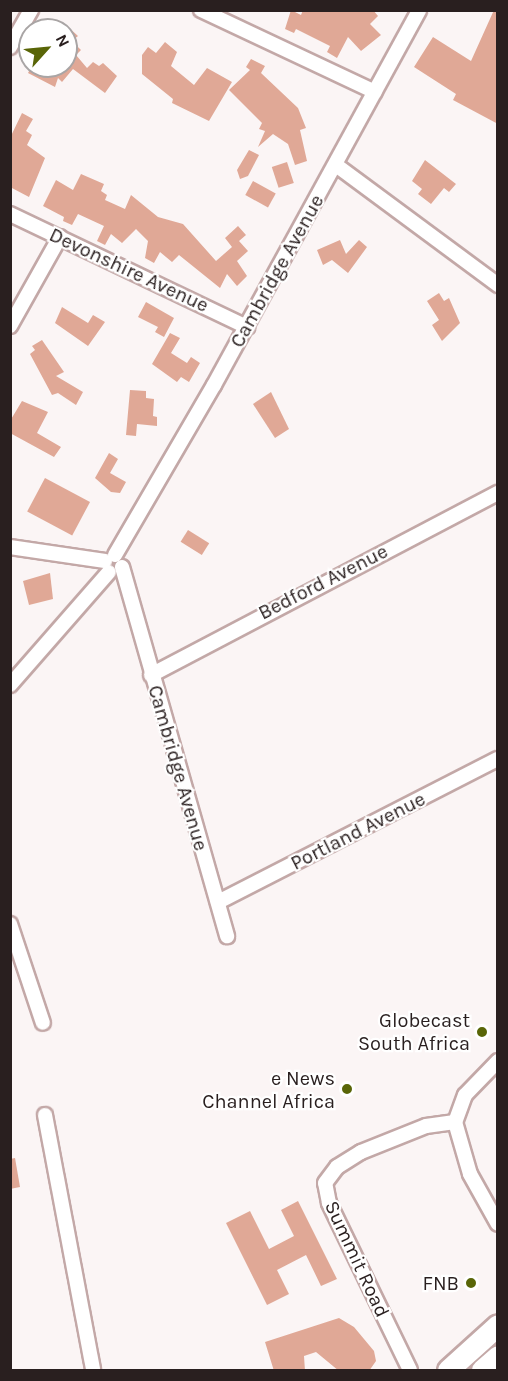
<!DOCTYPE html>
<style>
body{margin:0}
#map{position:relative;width:508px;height:1381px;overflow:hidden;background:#fbf5f5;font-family:Karla,sans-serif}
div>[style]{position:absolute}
.building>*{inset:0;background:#e0a896;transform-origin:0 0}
.roads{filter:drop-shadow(2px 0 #c3a8a7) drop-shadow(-2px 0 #c3a8a7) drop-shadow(0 2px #c3a8a7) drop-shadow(0 -2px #c3a8a7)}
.minor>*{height:14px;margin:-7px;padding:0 7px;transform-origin:7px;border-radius:7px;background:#fff}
.primary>*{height:21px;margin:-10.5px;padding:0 10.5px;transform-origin:10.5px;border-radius:10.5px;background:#fff}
.dots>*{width:16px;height:16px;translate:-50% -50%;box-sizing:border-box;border:3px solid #fff;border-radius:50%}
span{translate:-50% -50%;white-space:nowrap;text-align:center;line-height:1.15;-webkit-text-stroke:4.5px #fff;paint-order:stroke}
.street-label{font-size:20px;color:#291f1f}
.poi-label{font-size:20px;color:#291f1f}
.right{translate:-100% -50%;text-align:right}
.frame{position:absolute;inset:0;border:12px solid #291f1f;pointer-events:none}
.north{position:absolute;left:18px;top:18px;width:60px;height:60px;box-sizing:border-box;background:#fff;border:2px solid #a9a5a5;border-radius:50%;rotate:63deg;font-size:16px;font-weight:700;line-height:24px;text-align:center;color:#291f1f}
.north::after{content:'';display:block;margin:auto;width:21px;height:27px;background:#596507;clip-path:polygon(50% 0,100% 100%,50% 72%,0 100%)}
</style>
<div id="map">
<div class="building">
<i style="clip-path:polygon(291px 10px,301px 15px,303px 10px,373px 10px,378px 16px,370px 24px,381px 35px,361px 51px,348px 37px,337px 58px,327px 52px,330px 46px,296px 29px,294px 33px,285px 29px)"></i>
<i style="clip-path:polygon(494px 10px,498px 10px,498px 124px,453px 100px,456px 94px,414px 67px,433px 37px,471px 61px)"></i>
<i style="clip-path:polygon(66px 25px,78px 36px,72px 41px,81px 50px,76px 55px,87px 68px,93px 62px,99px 66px,103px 63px,117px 76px,105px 93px,73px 69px,62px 82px,58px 78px,55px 87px,28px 73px,32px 66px,66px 66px)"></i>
<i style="clip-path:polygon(165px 42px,177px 52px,171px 66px,194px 85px,207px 68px,232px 82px,209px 121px,172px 103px,173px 99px,142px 74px,142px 55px,148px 47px,156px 53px)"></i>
<i style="clip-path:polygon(251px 59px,265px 66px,261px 73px,298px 108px,306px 128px,300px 130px,307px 161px,295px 165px,288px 144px,273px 134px,258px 147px,265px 131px,259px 129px,262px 123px,229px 90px,250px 70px,246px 67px)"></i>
<i style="clip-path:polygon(22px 113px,33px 119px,26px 131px,32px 135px,27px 145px,45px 158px,29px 197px,10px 187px,10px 138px)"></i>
<i style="clip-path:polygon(249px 150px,259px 155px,248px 176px,240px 179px,237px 170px)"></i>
<i style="clip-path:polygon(425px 160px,456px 184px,449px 192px,444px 188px,431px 204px,418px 194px,422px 189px,412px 181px)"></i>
<i style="left:287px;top:162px;width:22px;height:16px;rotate:72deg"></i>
<i style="clip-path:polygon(81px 174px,104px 184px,101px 191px,107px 195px,105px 200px,125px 209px,131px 195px,158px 217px,183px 224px,216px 261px,232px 247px,225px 238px,238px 226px,246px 235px,239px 241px,248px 251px,237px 261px,247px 276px,237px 286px,227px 274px,220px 288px,179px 255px,172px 262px,160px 252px,154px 263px,145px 258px,148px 241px,136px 229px,122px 243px,111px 234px,105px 245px,97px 241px,104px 226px,78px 214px,72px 225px,63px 221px,64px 217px,43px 206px,56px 180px,73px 190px)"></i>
<i style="left:253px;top:181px;width:26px;height:16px;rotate:29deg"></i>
<i style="clip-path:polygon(340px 240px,346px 254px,359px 240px,367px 247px,348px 273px,332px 260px,323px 265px,317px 250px)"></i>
<i style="clip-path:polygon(439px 293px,444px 301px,449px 298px,460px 323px,442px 341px,432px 325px,439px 320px,427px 301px)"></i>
<i style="clip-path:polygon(146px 302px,174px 318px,164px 337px,155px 332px,158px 327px,138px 317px)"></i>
<i style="clip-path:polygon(62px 307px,88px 323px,93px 315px,105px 322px,88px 346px,55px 323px)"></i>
<i style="clip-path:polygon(170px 333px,180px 338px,171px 353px,187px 363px,191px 357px,200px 363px,189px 382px,181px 377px,177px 382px,152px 364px)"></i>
<i style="clip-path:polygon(42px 340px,64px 372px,56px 376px,83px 392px,76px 405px,58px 393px,52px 395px,30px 354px,35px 350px,32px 346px)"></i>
<i style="clip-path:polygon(130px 390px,146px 391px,146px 398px,154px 399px,153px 416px,157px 417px,157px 426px,137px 424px,136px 436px,126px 435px)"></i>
<i style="clip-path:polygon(271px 392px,289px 429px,275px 438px,253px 404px)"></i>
<i style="clip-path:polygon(22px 401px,48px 412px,37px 433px,61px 447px,54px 457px,10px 433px,10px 421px)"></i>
<i style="clip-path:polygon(109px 453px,118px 459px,110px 473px,126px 482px,120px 493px,111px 492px,95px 478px)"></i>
<i style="left:45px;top:478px;width:51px;height:38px;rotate:28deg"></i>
<i style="left:188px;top:530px;width:25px;height:14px;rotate:32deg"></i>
<i style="clip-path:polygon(50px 573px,53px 599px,29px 605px,23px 581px)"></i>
<i style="clip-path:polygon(15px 1158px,20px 1187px,10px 1189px,10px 1159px)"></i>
<i style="clip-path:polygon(298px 1201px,337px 1279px,321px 1286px,306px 1255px,277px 1270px,289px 1294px,267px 1305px,226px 1223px,250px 1211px,269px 1249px,294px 1236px,281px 1210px)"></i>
<i style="clip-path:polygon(339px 1318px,354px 1327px,374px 1351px,376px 1361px,369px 1371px,339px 1371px,316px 1352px,304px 1356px,305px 1371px,274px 1371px,265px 1342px)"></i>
</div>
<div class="roads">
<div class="minor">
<i style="left:201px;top:10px;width:192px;rotate:25.2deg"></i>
<i style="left:10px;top:47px;width:43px;rotate:-60.4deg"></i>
<i style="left:336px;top:165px;width:202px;rotate:36.5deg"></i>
<i style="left:10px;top:214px;width:263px;rotate:25.5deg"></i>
<i style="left:10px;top:326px;width:102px;rotate:-60.7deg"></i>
<i style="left:10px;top:547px;width:96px;rotate:8.4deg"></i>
<i style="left:115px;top:555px;width:197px;rotate:-59.8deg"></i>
<i style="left:214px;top:385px;width:427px;rotate:-61.3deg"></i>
<i style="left:122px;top:567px;width:384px;rotate:74.1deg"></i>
<i style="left:151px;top:675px;width:392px;rotate:-27.7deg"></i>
<i style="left:10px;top:685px;width:150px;rotate:-48.8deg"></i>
<i style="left:218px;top:902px;width:314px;rotate:-27.1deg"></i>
<i style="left:10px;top:924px;width:104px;rotate:71.6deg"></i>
<i style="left:498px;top:1061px;width:47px;rotate:134.1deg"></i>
<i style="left:465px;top:1095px;width:29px;rotate:110deg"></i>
<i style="left:455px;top:1122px;width:54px;rotate:73.9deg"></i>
<i style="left:470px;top:1174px;width:57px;rotate:60.8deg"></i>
<i style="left:45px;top:1115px;width:259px;rotate:79.3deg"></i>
<i style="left:410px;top:1370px;width:186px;rotate:-115.9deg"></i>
<i style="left:329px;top:1203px;width:20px;rotate:-101deg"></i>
<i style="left:325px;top:1183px;width:20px;rotate:-53deg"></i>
<i style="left:337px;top:1167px;width:28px;rotate:-32deg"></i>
<i style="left:361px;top:1152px;width:70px;rotate:-21.8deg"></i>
<i style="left:426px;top:1126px;width:29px;rotate:-8deg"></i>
</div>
<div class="primary">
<i style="left:448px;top:1370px;width:67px;rotate:-42deg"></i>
<i style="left:482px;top:1370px;width:21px;rotate:-41deg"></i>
</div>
</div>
<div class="dots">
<i style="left:482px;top:1032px;background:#596507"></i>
<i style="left:347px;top:1089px;background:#596507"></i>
<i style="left:471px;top:1283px;background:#596507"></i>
</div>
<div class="street-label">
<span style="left:129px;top:270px;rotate:25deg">Devonshire Avenue</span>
<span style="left:277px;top:271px;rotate:-61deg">Cambridge Avenue</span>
<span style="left:323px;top:582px;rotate:-27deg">Bedford Avenue</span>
<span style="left:178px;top:768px;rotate:74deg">Cambridge Avenue</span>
<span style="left:358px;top:831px;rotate:-27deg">Portland Avenue</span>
<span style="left:357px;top:1259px;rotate:65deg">Summit Road</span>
</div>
<div class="poi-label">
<span class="right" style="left:470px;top:1032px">Globecast<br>South Africa</span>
<span class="right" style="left:335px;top:1090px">e News<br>Channel Africa</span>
<span class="right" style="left:459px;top:1283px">FNB</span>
</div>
<div class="frame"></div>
<div class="north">N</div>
</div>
